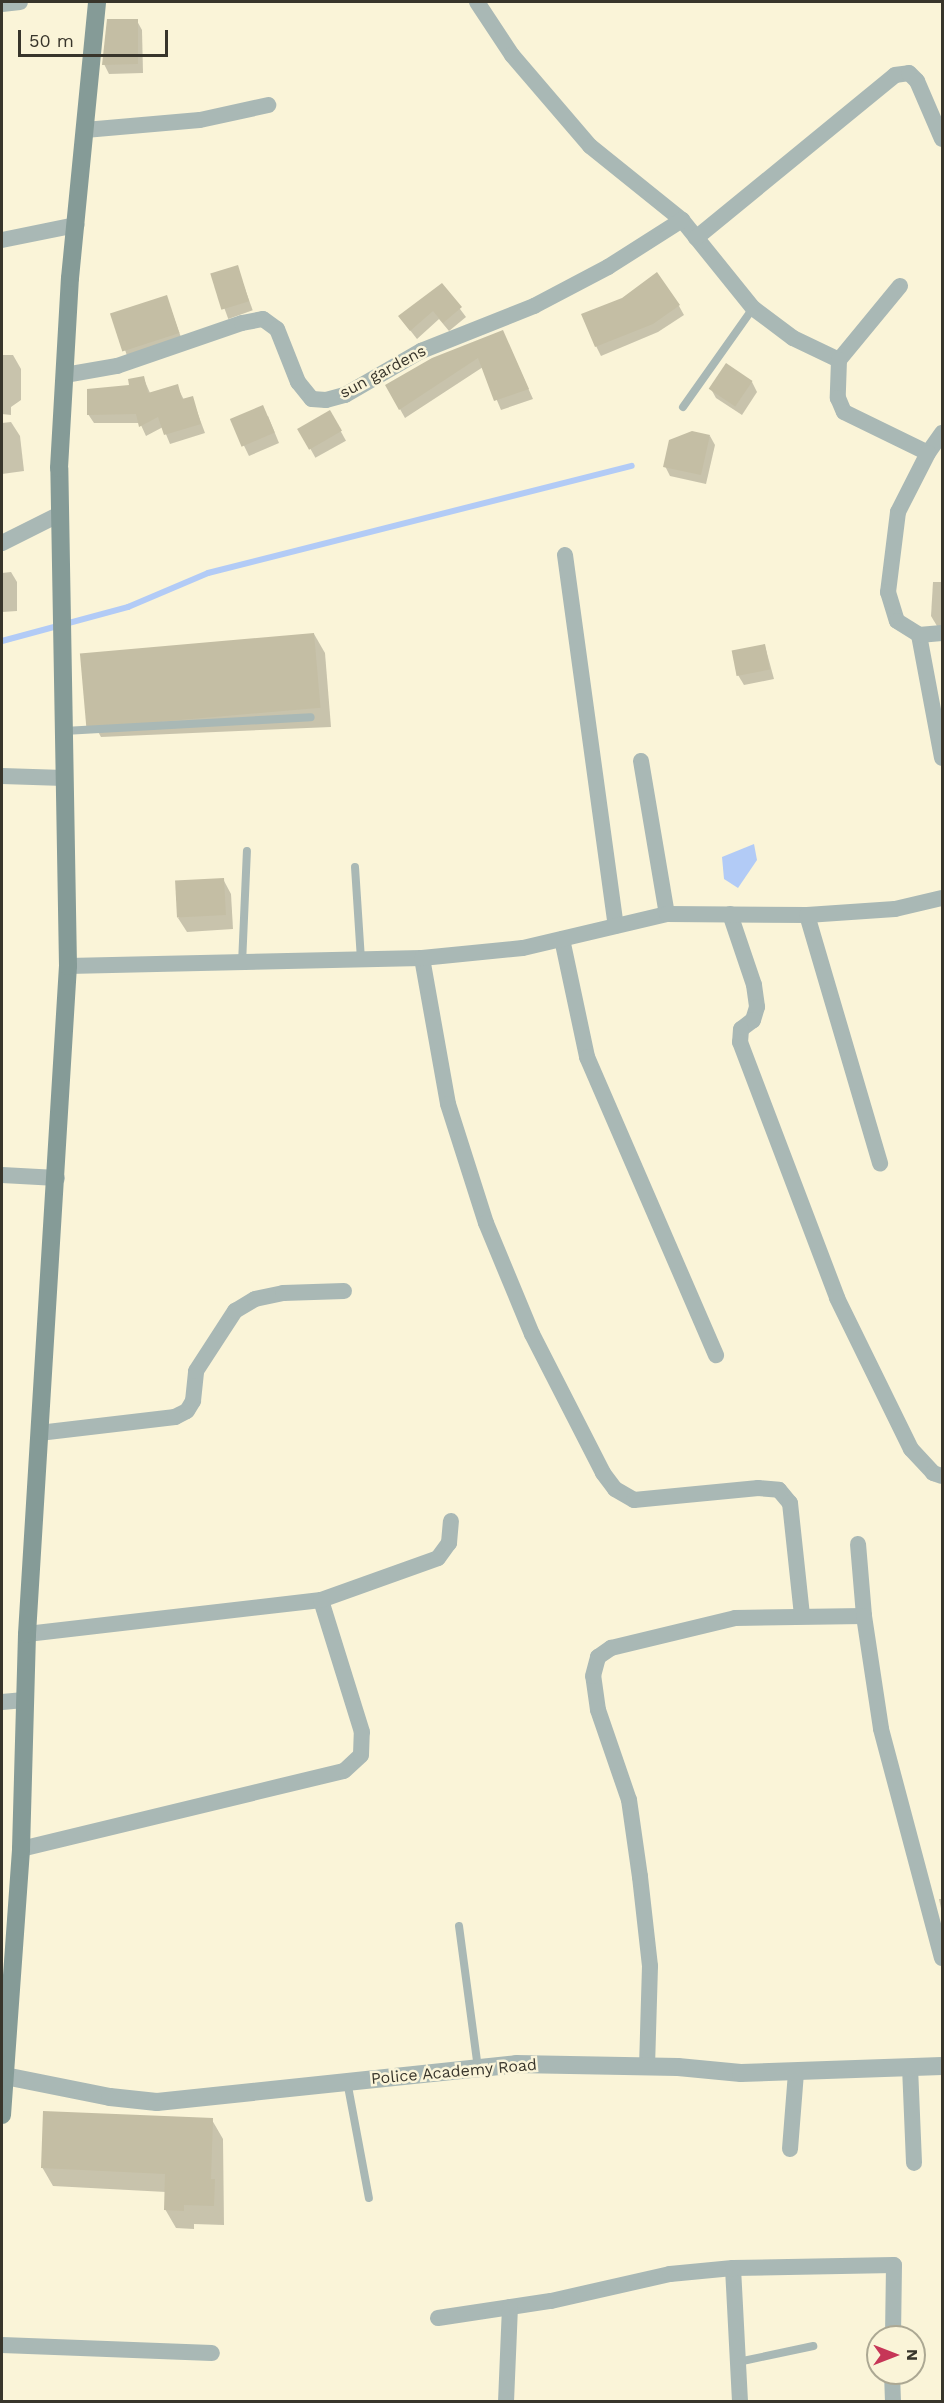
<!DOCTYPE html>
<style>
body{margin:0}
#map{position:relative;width:944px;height:2403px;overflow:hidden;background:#faf4d8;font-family:"Work Sans",sans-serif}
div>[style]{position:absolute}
.water>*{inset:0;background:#b2cbf6}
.shadow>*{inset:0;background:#0003;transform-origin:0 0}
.stream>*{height:6px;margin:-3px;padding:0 3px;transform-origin:3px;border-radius:3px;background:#b2cbf6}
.building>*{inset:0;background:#c4bea4;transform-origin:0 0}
.service>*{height:8px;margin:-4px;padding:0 4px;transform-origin:4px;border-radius:4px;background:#a9b8b5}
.minor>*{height:16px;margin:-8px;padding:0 8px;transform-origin:8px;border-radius:8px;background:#a9b8b5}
.tertiary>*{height:18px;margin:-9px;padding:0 9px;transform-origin:9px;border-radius:9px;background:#a9b8b5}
.secondary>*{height:18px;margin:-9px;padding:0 9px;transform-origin:9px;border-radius:9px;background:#859b97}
span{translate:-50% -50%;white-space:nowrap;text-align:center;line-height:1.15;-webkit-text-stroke:5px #faf4d8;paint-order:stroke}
.street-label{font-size:16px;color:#38352b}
.frame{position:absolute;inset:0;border:3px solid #38352b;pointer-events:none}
.north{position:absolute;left:866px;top:2325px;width:60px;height:60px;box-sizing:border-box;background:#faf4d8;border:2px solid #aca893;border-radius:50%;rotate:90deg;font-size:16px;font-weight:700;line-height:24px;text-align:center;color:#38352b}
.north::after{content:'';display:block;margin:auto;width:21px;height:27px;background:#c63657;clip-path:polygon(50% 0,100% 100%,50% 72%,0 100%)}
.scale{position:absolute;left:18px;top:30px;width:150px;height:27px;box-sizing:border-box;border:3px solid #38352b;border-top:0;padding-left:8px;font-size:18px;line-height:21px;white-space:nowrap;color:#38352b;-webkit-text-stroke:4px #faf4d8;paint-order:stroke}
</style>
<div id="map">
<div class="water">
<i style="clip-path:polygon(754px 844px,757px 860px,738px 888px,724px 879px,722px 857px)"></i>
</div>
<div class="shadow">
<i style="clip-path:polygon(137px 21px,142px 30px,143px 73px,109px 74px,104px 64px)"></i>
<i style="left:237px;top:267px;width:46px;height:26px;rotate:70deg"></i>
<i style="clip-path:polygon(442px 285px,466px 317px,449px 331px,439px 319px,417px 339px,399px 316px)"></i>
<i style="left:166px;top:296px;width:49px;height:57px;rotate:70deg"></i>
<i style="clip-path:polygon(623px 299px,679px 306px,684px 315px,658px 332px,601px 356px,596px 346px)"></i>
<i style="clip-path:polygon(507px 341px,533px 399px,501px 410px,483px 367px,405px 418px,387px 386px)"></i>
<i style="clip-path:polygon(2px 355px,13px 355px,21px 369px,21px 400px,11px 407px,11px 415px,2px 414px)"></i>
<i style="clip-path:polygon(143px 377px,150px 393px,177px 386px,184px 400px,192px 398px,205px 433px,170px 444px,163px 427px,146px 436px,140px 423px,94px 423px,88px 414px)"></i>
<i style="clip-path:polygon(752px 382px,757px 392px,742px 415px,716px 398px,711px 389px)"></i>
<i style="left:330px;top:412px;width:33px;height:35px;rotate:61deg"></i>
<i style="clip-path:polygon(268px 416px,279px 443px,249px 456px,232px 421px)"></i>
<i style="clip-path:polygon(11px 422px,20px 436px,24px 471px,2px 474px,2px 423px)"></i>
<i style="clip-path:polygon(710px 436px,715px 445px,706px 484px,670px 476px,665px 466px)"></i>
<i style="clip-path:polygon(11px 572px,17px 582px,17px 611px,2px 612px,2px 573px)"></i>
<i style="clip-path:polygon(933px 582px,942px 582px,942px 626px,937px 626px,931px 616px)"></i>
<i style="clip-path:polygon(314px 634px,325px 653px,331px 727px,101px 737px,90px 717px)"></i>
<i style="clip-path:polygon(765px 646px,774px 679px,744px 685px,738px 675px)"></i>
<i style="clip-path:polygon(223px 879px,231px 894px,233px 929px,187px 932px,178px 918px)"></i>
<i style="clip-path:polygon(939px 1899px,942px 1899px,942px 1913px)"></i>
<i style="clip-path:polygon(212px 2120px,223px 2139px,224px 2225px,194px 2224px,194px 2229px,176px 2228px,165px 2209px,166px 2192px,53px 2186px,42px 2167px)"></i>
</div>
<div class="stream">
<i style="left:2px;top:641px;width:131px;rotate:-15.1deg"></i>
<i style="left:128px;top:607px;width:87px;rotate:-23deg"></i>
<i style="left:208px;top:573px;width:437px;rotate:-14.2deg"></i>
</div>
<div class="building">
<i style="clip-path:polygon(107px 19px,138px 19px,138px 64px,102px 65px)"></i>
<i style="left:238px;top:265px;width:38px;height:29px;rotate:73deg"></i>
<i style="clip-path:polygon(657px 272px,680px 305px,653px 324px,595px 347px,581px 314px,622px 298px)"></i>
<i style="clip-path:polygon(442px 283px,462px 307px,443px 323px,433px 311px,410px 331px,398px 316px)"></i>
<i style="left:167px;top:295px;width:40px;height:60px;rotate:72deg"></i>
<i style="clip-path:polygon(503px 330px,529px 389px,494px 401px,478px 358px,399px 410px,385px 385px,432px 358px)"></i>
<i style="left:726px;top:363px;width:32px;height:31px;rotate:34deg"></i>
<i style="clip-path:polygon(144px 376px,148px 393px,178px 384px,182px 399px,193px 396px,201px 424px,164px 435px,158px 417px,139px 427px,136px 414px,87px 415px,87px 389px,129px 385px,128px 379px)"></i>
<i style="left:263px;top:405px;width:30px;height:36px;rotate:67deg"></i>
<i style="left:330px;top:410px;width:24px;height:38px;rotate:60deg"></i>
<i style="clip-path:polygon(692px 431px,710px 435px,701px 475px,663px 467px,669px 440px)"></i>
<i style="left:314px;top:633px;width:75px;height:235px;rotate:85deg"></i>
<i style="left:765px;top:644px;width:26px;height:34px;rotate:79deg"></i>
<i style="left:224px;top:878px;width:37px;height:49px;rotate:87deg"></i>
<i style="clip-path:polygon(43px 2111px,213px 2118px,211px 2179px,215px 2179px,214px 2206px,184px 2205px,184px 2211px,164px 2210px,165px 2174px,41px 2168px)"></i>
</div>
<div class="service">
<i style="left:683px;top:407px;width:121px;rotate:-54.7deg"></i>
<i style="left:64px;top:731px;width:247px;rotate:-3.2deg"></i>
<i style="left:355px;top:867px;width:93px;rotate:86.3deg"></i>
<i style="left:242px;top:964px;width:113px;rotate:-87.5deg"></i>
<i style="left:459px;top:1926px;width:143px;rotate:82.4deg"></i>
<i style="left:347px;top:2081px;width:119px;rotate:79.4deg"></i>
<i style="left:738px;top:2362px;width:77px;rotate:-12deg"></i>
</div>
<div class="minor">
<i style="left:477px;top:2px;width:64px;rotate:56.6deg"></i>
<i style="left:512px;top:55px;width:120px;rotate:49.4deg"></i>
<i style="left:590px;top:146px;width:118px;rotate:38.8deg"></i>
<i style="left:682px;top:220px;width:113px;rotate:51.1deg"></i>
<i style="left:753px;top:308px;width:50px;rotate:36.9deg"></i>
<i style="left:793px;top:338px;width:51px;rotate:25.6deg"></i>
<i style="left:839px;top:360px;width:96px;rotate:-50.5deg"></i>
<i style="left:2px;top:4px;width:18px;rotate:-6deg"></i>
<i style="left:85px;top:130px;width:115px;rotate:-5deg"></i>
<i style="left:200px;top:120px;width:70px;rotate:-12.4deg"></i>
<i style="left:696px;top:238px;width:257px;rotate:-39.3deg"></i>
<i style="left:895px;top:75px;width:14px;rotate:-8deg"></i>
<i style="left:909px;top:73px;width:11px;rotate:45deg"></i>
<i style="left:917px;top:81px;width:63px;rotate:66.7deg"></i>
<i style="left:2px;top:240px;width:76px;rotate:-11.5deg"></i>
<i style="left:839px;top:360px;width:38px;rotate:92deg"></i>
<i style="left:838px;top:398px;width:15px;rotate:67deg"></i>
<i style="left:844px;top:412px;width:93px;rotate:26deg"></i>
<i style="left:65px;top:375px;width:53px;rotate:-9.8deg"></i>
<i style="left:117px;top:366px;width:132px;rotate:-19deg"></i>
<i style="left:242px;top:323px;width:21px;rotate:-11deg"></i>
<i style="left:263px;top:319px;width:17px;rotate:36deg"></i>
<i style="left:277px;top:329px;width:57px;rotate:68.4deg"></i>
<i style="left:298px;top:382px;width:22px;rotate:51deg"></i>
<i style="left:312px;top:399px;width:14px;rotate:4deg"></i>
<i style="left:326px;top:400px;width:20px;rotate:-15deg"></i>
<i style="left:345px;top:395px;width:88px;rotate:-30.1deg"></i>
<i style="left:421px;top:351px;width:122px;rotate:-21.7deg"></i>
<i style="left:534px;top:306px;width:84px;rotate:-27.8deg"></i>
<i style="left:608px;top:267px;width:88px;rotate:-32.4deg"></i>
<i style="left:942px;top:433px;width:24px;rotate:125deg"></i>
<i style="left:928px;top:453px;width:66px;rotate:117deg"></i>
<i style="left:898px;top:512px;width:81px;rotate:97.1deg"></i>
<i style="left:888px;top:592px;width:30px;rotate:73deg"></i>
<i style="left:897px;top:621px;width:26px;rotate:32deg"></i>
<i style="left:919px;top:635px;width:125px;rotate:79.4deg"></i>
<i style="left:2px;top:543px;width:63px;rotate:-26.6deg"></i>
<i style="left:565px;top:555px;width:374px;rotate:82.2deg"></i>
<i style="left:919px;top:635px;width:23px;rotate:-5deg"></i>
<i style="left:641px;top:761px;width:155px;rotate:80.4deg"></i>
<i style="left:2px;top:776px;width:62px;rotate:1.8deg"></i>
<i style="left:730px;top:914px;width:75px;rotate:71.3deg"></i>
<i style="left:754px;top:985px;width:22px;rotate:82deg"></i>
<i style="left:757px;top:1007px;width:14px;rotate:107deg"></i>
<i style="left:753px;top:1020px;width:15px;rotate:143deg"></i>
<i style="left:741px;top:1029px;width:13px;rotate:94deg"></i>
<i style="left:740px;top:1042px;width:274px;rotate:69.2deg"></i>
<i style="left:837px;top:1298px;width:168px;rotate:63.9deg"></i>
<i style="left:911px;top:1449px;width:33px;rotate:47deg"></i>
<i style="left:933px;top:1473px;width:9px;rotate:18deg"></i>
<i style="left:807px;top:915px;width:259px;rotate:73.6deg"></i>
<i style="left:562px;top:939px;width:121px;rotate:78deg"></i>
<i style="left:587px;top:1057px;width:325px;rotate:66.6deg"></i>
<i style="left:422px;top:958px;width:148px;rotate:79.9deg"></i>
<i style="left:448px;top:1104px;width:125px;rotate:72.3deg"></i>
<i style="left:486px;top:1223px;width:120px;rotate:67.5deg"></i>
<i style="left:532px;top:1334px;width:156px;rotate:62.9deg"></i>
<i style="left:603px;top:1473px;width:20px;rotate:53deg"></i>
<i style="left:615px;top:1489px;width:22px;rotate:30deg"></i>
<i style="left:634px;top:1500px;width:125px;rotate:-5.5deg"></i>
<i style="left:758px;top:1488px;width:21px;rotate:5deg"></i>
<i style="left:779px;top:1490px;width:17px;rotate:50deg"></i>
<i style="left:790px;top:1503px;width:113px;rotate:83.9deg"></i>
<i style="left:68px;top:966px;width:354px;rotate:-1.3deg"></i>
<i style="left:422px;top:958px;width:101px;rotate:-5.7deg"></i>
<i style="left:523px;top:948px;width:148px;rotate:-13.3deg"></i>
<i style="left:667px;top:914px;width:140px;rotate:0.4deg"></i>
<i style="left:807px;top:915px;width:88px;rotate:-3.9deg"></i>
<i style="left:895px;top:909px;width:48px;rotate:-13.2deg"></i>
<i style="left:2px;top:1175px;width:55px;rotate:3.1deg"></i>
<i style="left:39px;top:1433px;width:137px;rotate:-6.7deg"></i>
<i style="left:175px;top:1417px;width:13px;rotate:-27deg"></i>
<i style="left:187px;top:1411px;width:12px;rotate:-59deg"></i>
<i style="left:193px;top:1401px;width:30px;rotate:-84deg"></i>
<i style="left:196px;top:1371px;width:72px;rotate:-57deg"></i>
<i style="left:235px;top:1311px;width:23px;rotate:-31deg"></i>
<i style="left:255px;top:1299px;width:29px;rotate:-12deg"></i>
<i style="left:283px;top:1293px;width:61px;rotate:-1.9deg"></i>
<i style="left:858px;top:1544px;width:72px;rotate:85.2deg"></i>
<i style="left:27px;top:1634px;width:296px;rotate:-6.6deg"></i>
<i style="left:2px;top:1702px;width:22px;rotate:-5deg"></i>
<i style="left:21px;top:1849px;width:332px;rotate:-13.6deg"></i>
<i style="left:344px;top:1771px;width:23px;rotate:-43deg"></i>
<i style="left:361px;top:1755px;width:23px;rotate:-88deg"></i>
<i style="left:362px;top:1732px;width:138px;rotate:-107.3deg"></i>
<i style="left:321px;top:1600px;width:124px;rotate:-19.7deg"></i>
<i style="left:438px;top:1558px;width:19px;rotate:-54deg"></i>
<i style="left:449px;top:1543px;width:22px;rotate:-85deg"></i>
<i style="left:647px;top:2067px;width:101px;rotate:-88.3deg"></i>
<i style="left:650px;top:1966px;width:90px;rotate:-96.4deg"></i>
<i style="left:640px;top:1877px;width:78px;rotate:-98.1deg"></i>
<i style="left:629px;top:1800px;width:95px;rotate:-109deg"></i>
<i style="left:598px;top:1710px;width:34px;rotate:-98deg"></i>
<i style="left:593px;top:1676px;width:20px;rotate:-75deg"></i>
<i style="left:598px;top:1657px;width:16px;rotate:-35deg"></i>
<i style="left:611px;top:1648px;width:128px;rotate:-13.6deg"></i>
<i style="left:735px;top:1618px;width:129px;rotate:-0.9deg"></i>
<i style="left:864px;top:1616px;width:114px;rotate:81.4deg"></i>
<i style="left:881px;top:1729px;width:237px;rotate:75.1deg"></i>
<i style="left:910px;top:2067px;width:96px;rotate:87.6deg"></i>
<i style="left:790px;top:2149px;width:77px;rotate:-85.5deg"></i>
<i style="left:733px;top:2268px;width:134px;rotate:87deg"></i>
<i style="left:438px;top:2318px;width:114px;rotate:-8.6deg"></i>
<i style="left:551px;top:2301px;width:122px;rotate:-12.8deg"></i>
<i style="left:670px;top:2274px;width:63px;rotate:-5.4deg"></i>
<i style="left:733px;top:2268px;width:161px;rotate:-1.1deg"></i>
<i style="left:894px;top:2265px;width:72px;rotate:90.8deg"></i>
<i style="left:2px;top:2345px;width:210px;rotate:2.2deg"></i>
<i style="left:892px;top:2373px;width:29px;rotate:88deg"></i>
<i style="left:506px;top:2402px;width:95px;rotate:-87.6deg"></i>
</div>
<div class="tertiary">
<i style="left:5px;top:2076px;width:107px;rotate:11.3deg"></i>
<i style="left:110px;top:2097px;width:47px;rotate:6.1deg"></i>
<i style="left:157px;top:2102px;width:361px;rotate:-6deg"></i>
<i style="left:516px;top:2064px;width:162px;rotate:1.1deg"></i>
<i style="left:678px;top:2067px;width:63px;rotate:5.4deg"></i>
<i style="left:741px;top:2073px;width:201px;rotate:-2deg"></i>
</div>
<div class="secondary">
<i style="left:2px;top:2115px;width:267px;rotate:-85.9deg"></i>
<i style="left:21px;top:1849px;width:215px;rotate:-88.4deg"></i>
<i style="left:27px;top:1634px;width:669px;rotate:-86.49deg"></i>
<i style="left:68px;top:966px;width:498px;rotate:-91deg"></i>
<i style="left:59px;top:468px;width:190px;rotate:-86.7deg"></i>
<i style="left:70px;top:278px;width:277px;rotate:-84.4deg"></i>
</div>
<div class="street-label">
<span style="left:383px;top:372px;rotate:-28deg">sun gardens</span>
<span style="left:454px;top:2072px;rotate:-5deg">Police Academy Road</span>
</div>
<div class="frame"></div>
<div class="north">N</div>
<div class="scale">50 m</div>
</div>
